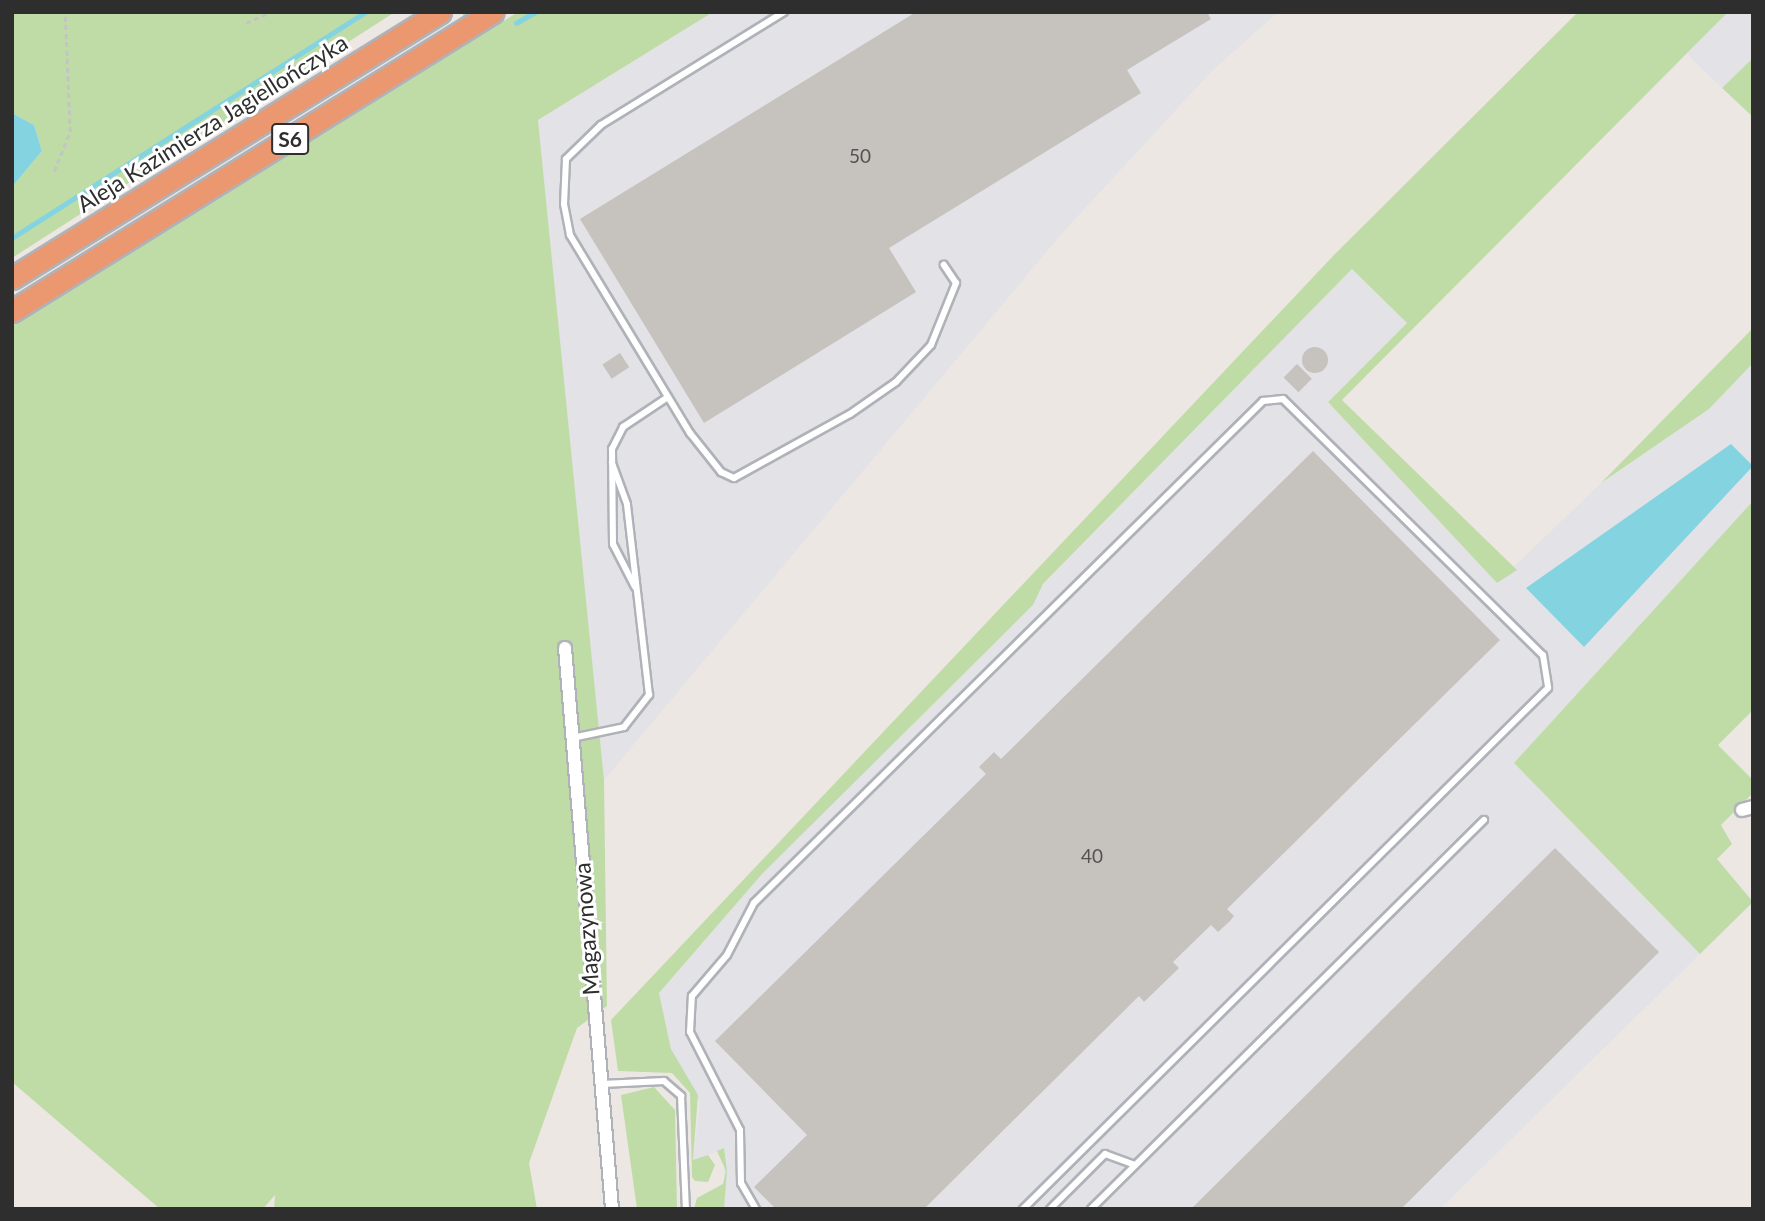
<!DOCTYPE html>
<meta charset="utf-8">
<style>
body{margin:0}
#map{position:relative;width:1765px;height:1221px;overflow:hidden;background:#ede7e3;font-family:Lato,sans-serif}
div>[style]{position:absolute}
.industrial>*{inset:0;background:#e3e2e7}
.green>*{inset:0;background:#bfdca7;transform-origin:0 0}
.water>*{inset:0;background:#84d3e1}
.stream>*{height:4.5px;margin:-2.25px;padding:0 2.25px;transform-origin:2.25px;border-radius:2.25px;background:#84d3e1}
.building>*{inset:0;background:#c6c2be;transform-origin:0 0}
.round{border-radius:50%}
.path>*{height:2.5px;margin-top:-1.25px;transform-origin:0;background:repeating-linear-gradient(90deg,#c4c4c4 0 5px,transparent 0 8.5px)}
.roads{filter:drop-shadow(2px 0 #afb2b8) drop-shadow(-2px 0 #afb2b8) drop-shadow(0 2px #afb2b8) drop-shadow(0 -2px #afb2b8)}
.lane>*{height:6px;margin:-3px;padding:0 3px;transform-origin:3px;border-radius:3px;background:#fff}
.street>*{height:12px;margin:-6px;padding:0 6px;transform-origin:6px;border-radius:6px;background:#fff}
.highway>*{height:21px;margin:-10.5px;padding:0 10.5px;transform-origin:10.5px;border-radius:10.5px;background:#eb9770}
span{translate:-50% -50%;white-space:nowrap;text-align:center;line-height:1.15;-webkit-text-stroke:6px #fff;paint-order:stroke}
.number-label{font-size:19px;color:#545352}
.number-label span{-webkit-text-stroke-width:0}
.shield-label span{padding:2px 5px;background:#fff;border:2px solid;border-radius:5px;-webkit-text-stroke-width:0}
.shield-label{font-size:21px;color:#2e2e2e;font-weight:700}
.street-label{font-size:23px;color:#2e2e2e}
.frame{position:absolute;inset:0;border:14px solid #2e2e2e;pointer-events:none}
</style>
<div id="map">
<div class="industrial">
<i style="clip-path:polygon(713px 12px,1278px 12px,1212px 71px,1064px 231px,604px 780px,538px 120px)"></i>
<i style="clip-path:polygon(1728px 12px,1753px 12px,1753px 58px,1722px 88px,1687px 54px)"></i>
<i style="clip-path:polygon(1352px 269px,1407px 323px,1328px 402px,1497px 583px,1601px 483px,1709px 409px,1753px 363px,1753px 501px,1514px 763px,1700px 954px,1440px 1209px,724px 1209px,724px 1149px,693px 1161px,700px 1103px,671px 1049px,659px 993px,762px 874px,1032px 605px,1043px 585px)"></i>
</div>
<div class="green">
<i style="clip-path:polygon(12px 12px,395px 12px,12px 258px,12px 187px,42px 151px,34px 125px,12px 113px)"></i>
<i style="left:463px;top:12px;width:15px;height:531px"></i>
<i style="clip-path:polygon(518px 12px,713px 12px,538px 120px,604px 780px,607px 1006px,577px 1028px,529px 1163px,537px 1209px,274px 1209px,275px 1195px,263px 1209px,160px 1209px,12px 1082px,12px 324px)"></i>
<i style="clip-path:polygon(1578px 12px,1728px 12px,1342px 400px,1517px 570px,1497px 583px,1328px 402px,1407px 323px,1352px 269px,1043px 584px,1033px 605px,762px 874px,659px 993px,671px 1049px,698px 1095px,693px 1160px,708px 1155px,715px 1165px,708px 1182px,695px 1181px,692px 1177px,690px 1093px,672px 1073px,618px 1071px,611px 1020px,1334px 255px)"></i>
<i style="clip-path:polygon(1753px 58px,1753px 117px,1722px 88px)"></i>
<i style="clip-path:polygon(1753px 328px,1753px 363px,1709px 409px,1601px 483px)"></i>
<i style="clip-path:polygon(1753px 501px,1753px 710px,1718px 745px,1753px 780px,1753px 793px,1721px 825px,1732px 844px,1717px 859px,1753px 902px,1700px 954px,1514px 763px)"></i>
<i style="clip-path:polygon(654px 1087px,675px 1110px,677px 1209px,637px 1209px,621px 1095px)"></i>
<i style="clip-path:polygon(724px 1148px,727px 1171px,724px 1209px,694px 1209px,697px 1198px,723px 1184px,726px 1171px,717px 1151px)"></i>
</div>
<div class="water">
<i style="clip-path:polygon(12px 113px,34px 125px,42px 151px,12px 187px)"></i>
<i style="clip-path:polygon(1731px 444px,1753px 466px,1584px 647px,1526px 588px)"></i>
</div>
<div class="stream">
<i style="left:516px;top:23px;width:22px;rotate:-30deg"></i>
<i style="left:12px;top:238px;width:420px;rotate:-32.6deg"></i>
</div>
<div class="building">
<i style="clip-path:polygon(916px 12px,1207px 12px,1211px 19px,1127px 70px,1141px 93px,889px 248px,916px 292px,704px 423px,580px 219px)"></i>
<i class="round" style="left:1302px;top:347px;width:26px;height:26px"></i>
<i style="left:620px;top:353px;width:17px;height:21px;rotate:57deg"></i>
<i style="left:1297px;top:364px;width:21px;height:19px;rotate:45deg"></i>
<i style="clip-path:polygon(1313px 451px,1500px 640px,1227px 909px,1234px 916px,1230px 921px,1218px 932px,1211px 925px,1173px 962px,1179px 968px,1144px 1002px,1139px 996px,924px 1209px,776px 1209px,754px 1187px,807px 1135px,715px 1041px,986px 774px,979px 767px,994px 752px,1001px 759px)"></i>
<i style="clip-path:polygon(1555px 848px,1659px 952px,1401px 1209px,1191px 1209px)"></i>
</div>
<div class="path">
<i style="left:246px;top:23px;width:27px;rotate:-24deg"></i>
<i style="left:54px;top:171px;width:42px;rotate:-67.7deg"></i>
<i style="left:70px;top:132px;width:120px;rotate:-92.4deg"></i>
</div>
<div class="roads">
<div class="lane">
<i style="left:784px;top:12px;width:215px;rotate:148.3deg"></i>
<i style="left:601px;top:125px;width:49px;rotate:135.8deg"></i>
<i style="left:566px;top:159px;width:45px;rotate:92.5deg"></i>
<i style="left:564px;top:204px;width:32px;rotate:79deg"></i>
<i style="left:570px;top:235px;width:232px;rotate:58.8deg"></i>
<i style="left:690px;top:433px;width:50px;rotate:51.5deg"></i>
<i style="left:721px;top:472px;width:14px;rotate:25deg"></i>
<i style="left:734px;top:478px;width:132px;rotate:-28.9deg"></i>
<i style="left:850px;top:414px;width:56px;rotate:-34.8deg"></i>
<i style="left:896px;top:382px;width:51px;rotate:-46.6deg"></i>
<i style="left:931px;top:345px;width:67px;rotate:-68deg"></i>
<i style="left:956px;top:283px;width:22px;rotate:-124deg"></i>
<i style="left:635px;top:587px;width:48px;rotate:-117.1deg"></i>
<i style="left:613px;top:544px;width:95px;rotate:-90.6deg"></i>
<i style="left:612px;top:449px;width:25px;rotate:-63deg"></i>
<i style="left:623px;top:427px;width:54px;rotate:-33.7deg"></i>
<i style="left:572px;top:738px;width:53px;rotate:-11.9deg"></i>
<i style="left:624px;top:727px;width:41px;rotate:-52deg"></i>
<i style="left:649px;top:695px;width:192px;rotate:-96.6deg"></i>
<i style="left:627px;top:504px;width:44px;rotate:-110.1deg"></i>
<i style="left:602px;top:1084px;width:62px;rotate:-2.8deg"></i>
<i style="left:664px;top:1081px;width:23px;rotate:41deg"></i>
<i style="left:681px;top:1096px;width:113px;rotate:87.5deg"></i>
<i style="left:756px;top:1209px;width:30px;rotate:-120deg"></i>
<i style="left:741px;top:1183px;width:53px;rotate:-91.1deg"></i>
<i style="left:740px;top:1130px;width:110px;rotate:-117deg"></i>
<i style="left:690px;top:1032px;width:36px;rotate:-87deg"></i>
<i style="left:692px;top:996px;width:54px;rotate:-49.5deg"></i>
<i style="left:727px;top:955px;width:59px;rotate:-62.6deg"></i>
<i style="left:754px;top:903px;width:715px;rotate:-44.6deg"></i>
<i style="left:1263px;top:401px;width:20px;rotate:-6deg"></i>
<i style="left:1283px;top:399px;width:365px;rotate:44.6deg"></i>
<i style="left:1543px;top:655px;width:33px;rotate:81deg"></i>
<i style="left:1548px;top:688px;width:740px;rotate:135.22deg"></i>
<i style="left:1050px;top:1209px;width:78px;rotate:-45deg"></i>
<i style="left:1105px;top:1154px;width:32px;rotate:20deg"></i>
<i style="left:1091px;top:1209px;width:553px;rotate:-44.71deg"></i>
</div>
<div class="street">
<i style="left:565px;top:648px;width:563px;rotate:85.21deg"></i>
<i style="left:1742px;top:810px;width:11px;rotate:-15deg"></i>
</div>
<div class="highway">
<i style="left:12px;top:278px;width:504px;rotate:-31.86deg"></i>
<i style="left:12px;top:311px;width:566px;rotate:-31.87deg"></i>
</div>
</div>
<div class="number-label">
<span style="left:860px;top:156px">50</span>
<span style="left:1092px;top:856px">40</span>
</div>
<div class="shield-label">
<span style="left:290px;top:139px">S6</span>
</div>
<div class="street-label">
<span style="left:212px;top:123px;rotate:-32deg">Aleja Kazimierza Jagiellończyka</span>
<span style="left:586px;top:929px;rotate:-94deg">Magazynowa</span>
</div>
<div class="frame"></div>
</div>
